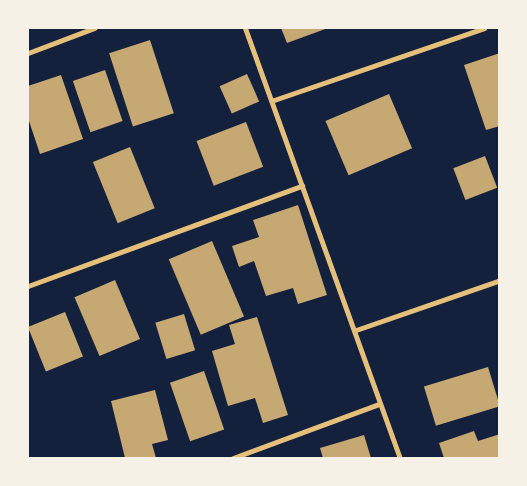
<!DOCTYPE html>
<style>
body{margin:0}
#map{position:relative;width:527px;height:486px;overflow:hidden;background:#14213d;font-family:Quicksand,sans-serif}
div>[style]{position:absolute}
.building>*{inset:0;background:#c6a872;transform-origin:0 0}
.minor>*{height:5px;margin:-2.5px;padding:0 2.5px;transform-origin:2.5px;border-radius:2.5px;background:#e5c07b}
span{translate:-50% -50%;white-space:nowrap;text-align:center;line-height:1.15;-webkit-text-stroke:4px #f6f1e7;paint-order:stroke}
.frame{position:absolute;inset:0;border:29px solid #f6f1e7;pointer-events:none}
</style>
<div id="map">
<div class="building">
<i style="clip-path:polygon(281px 28px,328px 28px,287px 43px)"></i>
<i style="left:150px;top:40px;width:77px;height:43px;rotate:72deg"></i>
<i style="clip-path:polygon(500px 53px,500px 126px,486px 130px,464px 65px)"></i>
<i style="left:105px;top:70px;width:54px;height:34px;rotate:71deg"></i>
<i style="left:247px;top:74px;width:30px;height:30px;rotate:66deg"></i>
<i style="clip-path:polygon(61px 75px,83px 139px,40px 154px,28px 118px,28px 86px)"></i>
<i style="left:389px;top:94px;width:59px;height:69px;rotate:67deg"></i>
<i style="left:246px;top:122px;width:48px;height:53px;rotate:69deg"></i>
<i style="left:130px;top:147px;width:66px;height:40px;rotate:68deg"></i>
<i style="left:485px;top:156px;width:34px;height:34px;rotate:69deg"></i>
<i style="clip-path:polygon(298px 205px,327px 295px,298px 304px,293px 288px,266px 296px,254px 261px,239px 267px,232px 246px,259px 237px,253px 220px)"></i>
<i style="left:212px;top:241px;width:82px;height:47px;rotate:67deg"></i>
<i style="left:115px;top:280px;width:64px;height:44px;rotate:67deg"></i>
<i style="left:65px;top:312px;width:48px;height:40px;rotate:68deg"></i>
<i style="left:184px;top:314px;width:38px;height:30px;rotate:73deg"></i>
<i style="clip-path:polygon(257px 317px,288px 415px,263px 423px,255px 398px,228px 406px,212px 351px,235px 344px,229px 325px)"></i>
<i style="left:488px;top:367px;width:41px;height:67px;rotate:73deg"></i>
<i style="left:204px;top:371px;width:62px;height:36px;rotate:71deg"></i>
<i style="clip-path:polygon(155px 390px,168px 440px,152px 444px,156px 458px,125px 458px,111px 401px)"></i>
<i style="clip-path:polygon(474px 431px,478px 441px,500px 434px,500px 458px,444px 458px,439px 443px)"></i>
<i style="clip-path:polygon(364px 435px,371px 458px,323px 458px,320px 448px)"></i>
</div>
<div class="minor">
<i style="left:245px;top:28px;width:457px;rotate:70.2deg"></i>
<i style="left:28px;top:53px;width:71px;rotate:-20.7deg"></i>
<i style="left:274px;top:100px;width:222px;rotate:-18.9deg"></i>
<i style="left:28px;top:286px;width:292px;rotate:-20.1deg"></i>
<i style="left:356px;top:330px;width:152px;rotate:-19.1deg"></i>
<i style="left:233px;top:458px;width:156px;rotate:-20.3deg"></i>
</div>
<div class="frame"></div>
</div>
